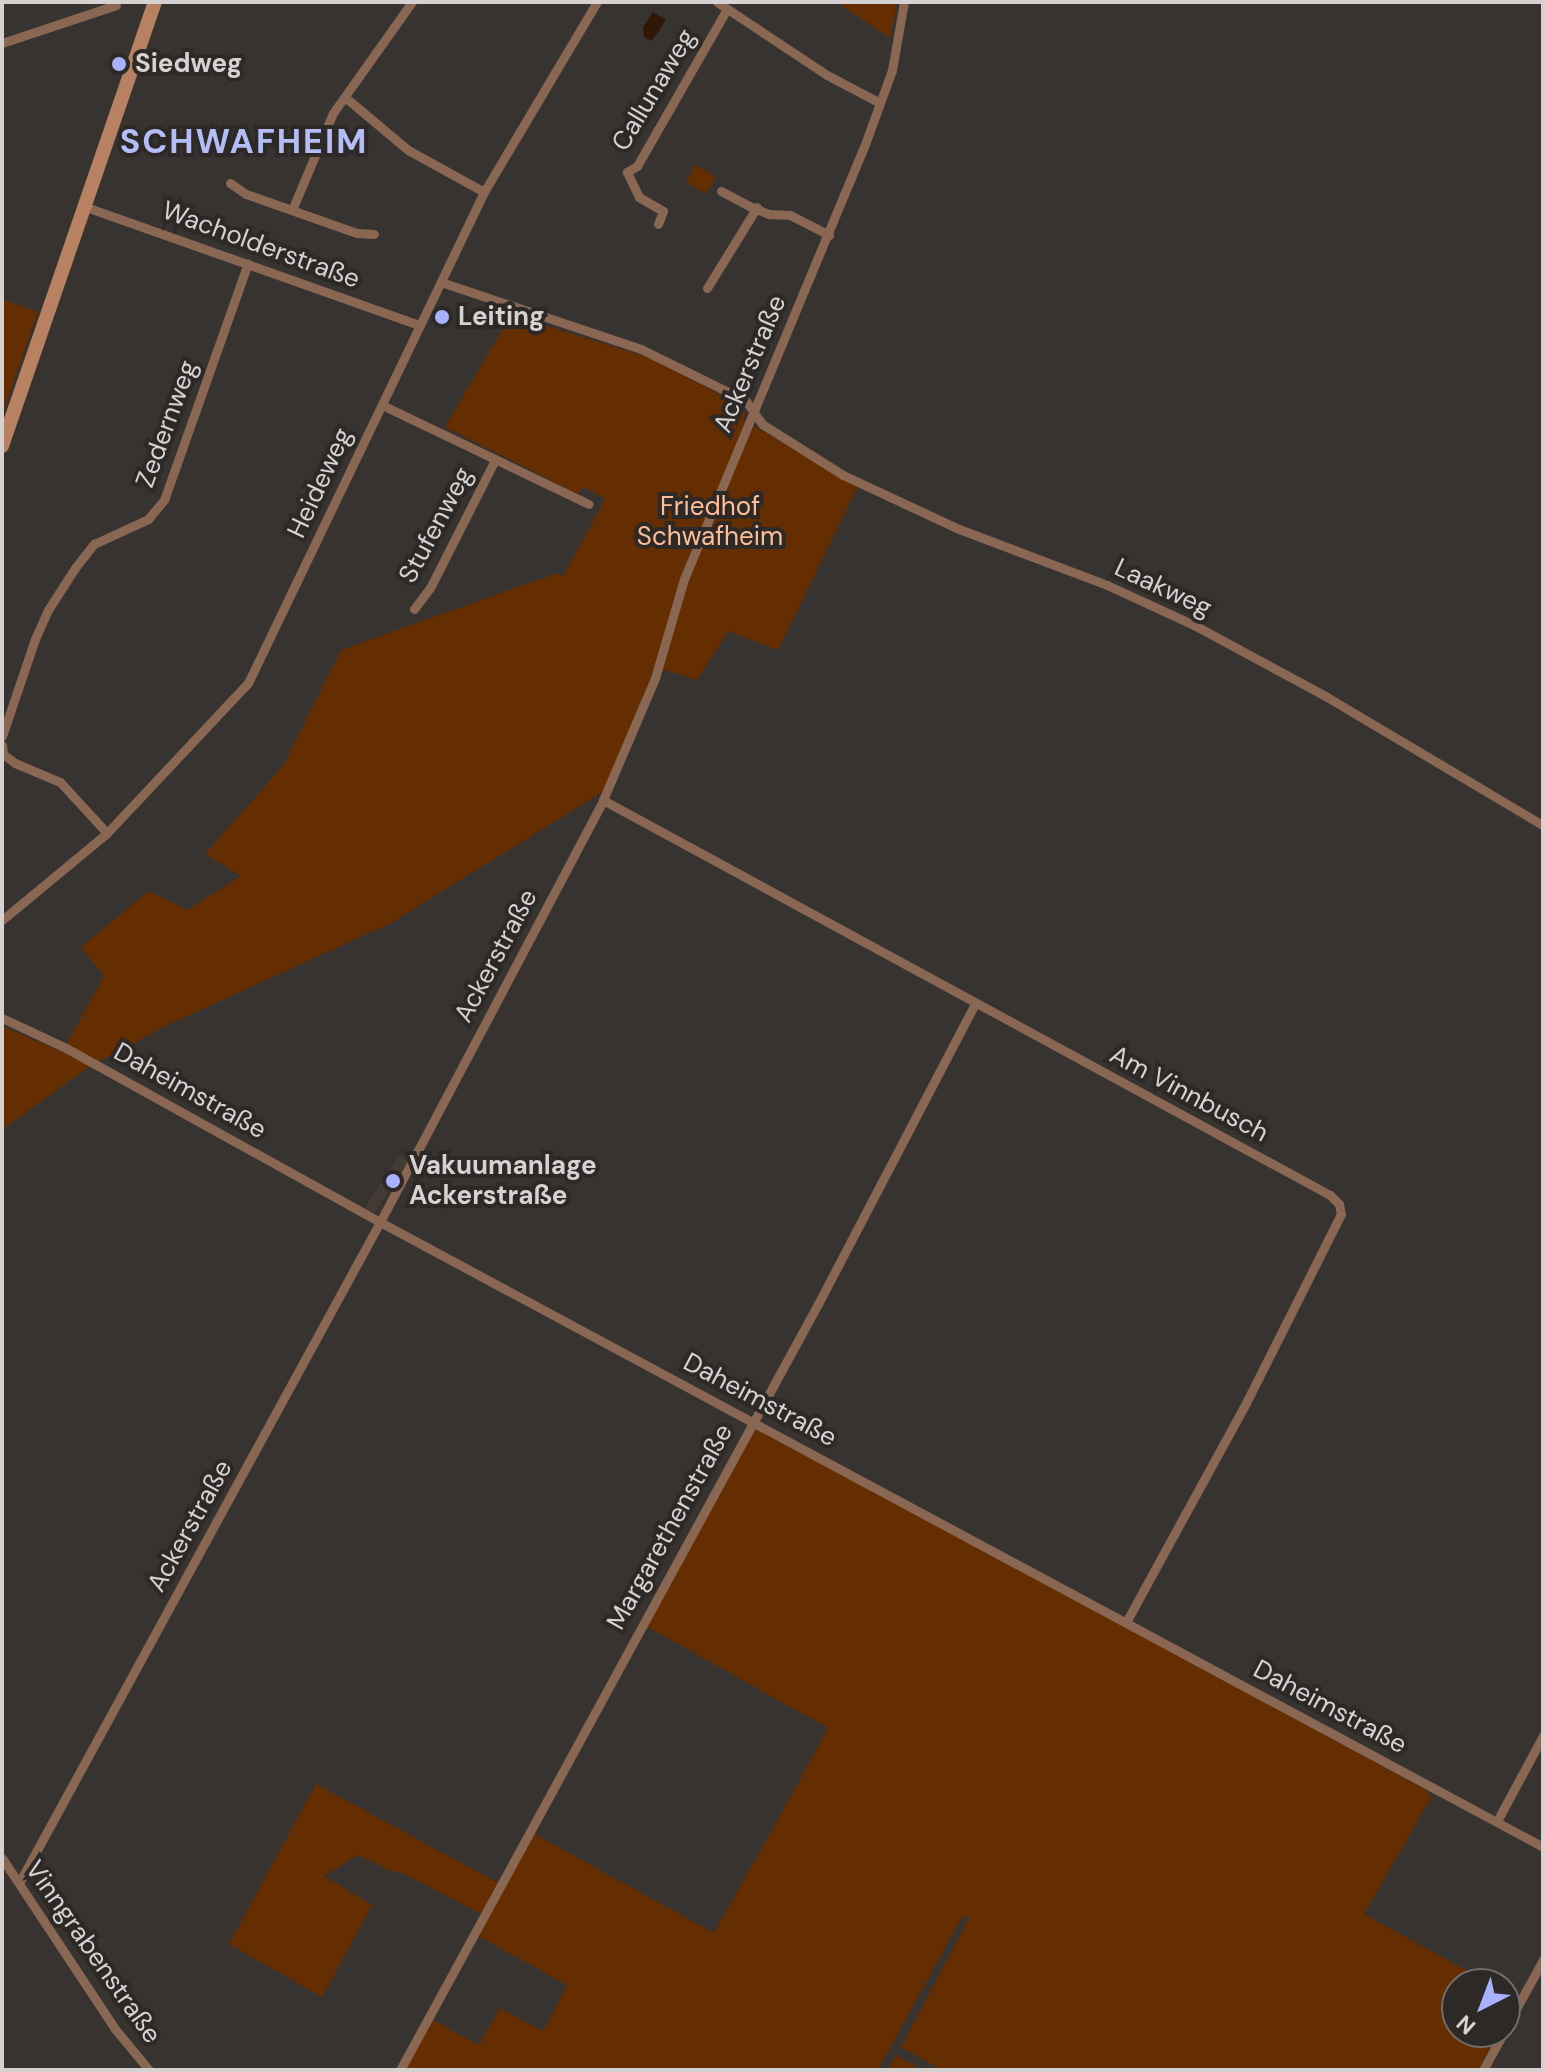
<!DOCTYPE html>
<meta charset="utf-8">
<style>
body{margin:0}
#map{position:relative;width:1545px;height:2072px;overflow:hidden;background:#373331;font-family:"DM Sans",sans-serif}
div>[style]{position:absolute}
.built>*{inset:0;background:#443a34;transform-origin:0 0}
.green>*{inset:0;background:#652e01;transform-origin:0 0}
.water>*{inset:0;background:#301708}
.minor>*{height:9px;margin:-4.5px;padding:0 4.5px;transform-origin:4.5px;border-radius:4.5px;background:#896753}
.secondary>*{height:14px;margin:-7px;padding:0 7px;transform-origin:7px;border-radius:7px;background:#b88262}
.dots>*{width:22px;height:22px;translate:-50% -50%;box-sizing:border-box;border:4px solid #2d2927;border-radius:50%}
span{translate:-50% -50%;white-space:nowrap;text-align:center;line-height:1.15;-webkit-text-stroke:8px #2d2927;paint-order:stroke}
.poi-label{font-size:26px;color:#d5d2d1;font-weight:700}
.left{translate:0 -50%;text-align:left}
.street-label{font-size:26px;color:#d5d2d1}
.park-label{font-size:26px;color:#fdbd97}
.district-label{font-size:34px;color:#b4bdf5;font-weight:700;letter-spacing:2px}
.frame{position:absolute;inset:0;border:4px solid #d5d2d1;pointer-events:none}
.north{position:absolute;left:1441px;top:1968px;width:80px;height:80px;box-sizing:border-box;background:#2d2927;border:2px solid #706d6b;border-radius:50%;rotate:222deg;font-size:22px;font-weight:700;line-height:32px;text-align:center;color:#d5d2d1}
.north::after{content:'';display:block;margin:auto;width:28px;height:36px;background:#a7b1fc;clip-path:polygon(50% 0,100% 100%,50% 72%,0 100%)}
</style>
<div id="map">
<div class="built">
<i style="left:400px;top:1155px;width:11px;height:63px;rotate:34deg"></i>
</div>
<div class="green">
<i style="clip-path:polygon(836px 2px,897px 2px,890px 38px)"></i>
<i style="left:696px;top:165px;width:23px;height:20px;rotate:31deg"></i>
<i style="clip-path:polygon(2px 299px,38px 312px,2px 414px)"></i>
<i style="clip-path:polygon(511px 315px,650px 358px,740px 405px,746px 414px,743px 420px,858px 486px,778px 650px,728px 631px,697px 680px,655px 667px,604px 791px,391px 923px,170px 1024px,90px 1066px,2px 1130px,2px 1026px,62px 1052px,104px 976px,81px 947px,149px 891px,187px 910px,241px 876px,205px 854px,283px 766px,341px 650px,557px 573px,563px 577px,605px 499px,583px 487px,578px 494px,445px 427px)"></i>
<i style="clip-path:polygon(755px 1428px,763px 1430px,1426px 1790px,1431px 1798px,1364px 1914px,1491px 1984px,1457px 1984px,1457px 2032px,1498px 2032px,1478px 2070px,942px 2070px,901px 2047px,969px 1918px,963px 1915px,878px 2070px,403px 2070px,431px 2019px,479px 2045px,500px 2008px,543px 2031px,567px 1985px,478px 1936px,531px 1832px,714px 1933px,791px 1796px,828px 1728px,646px 1626px)"></i>
<i style="clip-path:polygon(316px 1784px,498px 1883px,481px 1914px,405px 1874px,390px 1871px,358px 1855px,324px 1876px,372px 1905px,322px 1997px,229px 1944px)"></i>
<i style="clip-path:polygon(896px 2055px,908px 2062px,922px 2070px,888px 2070px)"></i>
</div>
<div class="water">
<i style="clip-path:polygon(653px 12px,666px 20px,652px 41px,644px 37px,643px 27px)"></i>
</div>
<div class="minor">
<i style="left:717px;top:2px;width:132px;rotate:33.6deg"></i>
<i style="left:827px;top:75px;width:60px;rotate:27.8deg"></i>
<i style="left:2px;top:43px;width:120px;rotate:-18.4deg"></i>
<i style="left:346px;top:98px;width:81px;rotate:40deg"></i>
<i style="left:408px;top:150px;width:87px;rotate:28.9deg"></i>
<i style="left:230px;top:183px;width:19px;rotate:35deg"></i>
<i style="left:246px;top:194px;width:118px;rotate:19.4deg"></i>
<i style="left:357px;top:233px;width:17px;rotate:3deg"></i>
<i style="left:721px;top:191px;width:32px;rotate:28deg"></i>
<i style="left:749px;top:206px;width:22px;rotate:22deg"></i>
<i style="left:769px;top:214px;width:21px;rotate:3deg"></i>
<i style="left:790px;top:215px;width:44px;rotate:27.1deg"></i>
<i style="left:86px;top:207px;width:354px;rotate:19.5deg"></i>
<i style="left:292px;top:210px;width:105px;rotate:-67.1deg"></i>
<i style="left:333px;top:113px;width:136px;rotate:-54.6deg"></i>
<i style="left:658px;top:224px;width:14px;rotate:-69deg"></i>
<i style="left:663px;top:211px;width:28px;rotate:-150deg"></i>
<i style="left:639px;top:197px;width:28px;rotate:-116deg"></i>
<i style="left:627px;top:172px;width:12px;rotate:-31deg"></i>
<i style="left:637px;top:166px;width:181px;rotate:-60.2deg"></i>
<i style="left:441px;top:282px;width:211px;rotate:18.5deg"></i>
<i style="left:641px;top:349px;width:117px;rotate:26.3deg"></i>
<i style="left:746px;top:401px;width:28px;rotate:55deg"></i>
<i style="left:762px;top:424px;width:96px;rotate:32.2deg"></i>
<i style="left:843px;top:475px;width:128px;rotate:25deg"></i>
<i style="left:959px;top:529px;width:158px;rotate:20.7deg"></i>
<i style="left:1107px;top:585px;width:96px;rotate:24.7deg"></i>
<i style="left:1194px;top:625px;width:151px;rotate:28.4deg"></i>
<i style="left:1327px;top:697px;width:251px;rotate:30.7deg"></i>
<i style="left:707px;top:288px;width:95px;rotate:-58.3deg"></i>
<i style="left:382px;top:405px;width:229px;rotate:25.6deg"></i>
<i style="left:414px;top:609px;width:26px;rotate:-53deg"></i>
<i style="left:430px;top:588px;width:144px;rotate:-63.1deg"></i>
<i style="left:2px;top:736px;width:102px;rotate:-71.2deg"></i>
<i style="left:35px;top:639px;width:32px;rotate:-66deg"></i>
<i style="left:48px;top:610px;width:50px;rotate:-57.3deg"></i>
<i style="left:75px;top:568px;width:31px;rotate:-52deg"></i>
<i style="left:94px;top:544px;width:60px;rotate:-24.8deg"></i>
<i style="left:148px;top:519px;width:25px;rotate:-50deg"></i>
<i style="left:164px;top:500px;width:251px;rotate:-70.5deg"></i>
<i style="left:2px;top:745px;width:9px;rotate:84deg"></i>
<i style="left:3px;top:754px;width:15px;rotate:37deg"></i>
<i style="left:15px;top:763px;width:49px;rotate:22.9deg"></i>
<i style="left:60px;top:782px;width:69px;rotate:47.3deg"></i>
<i style="left:603px;top:800px;width:827px;rotate:28.52deg"></i>
<i style="left:1330px;top:1195px;width:13px;rotate:45deg"></i>
<i style="left:1339px;top:1204px;width:10px;rotate:79deg"></i>
<i style="left:1341px;top:1214px;width:212px;rotate:116.7deg"></i>
<i style="left:1246px;top:1403px;width:250px;rotate:118.7deg"></i>
<i style="left:2px;top:920px;width:136px;rotate:-39.6deg"></i>
<i style="left:107px;top:833px;width:206px;rotate:-46.8deg"></i>
<i style="left:248px;top:683px;width:545px;rotate:-64.33deg"></i>
<i style="left:484px;top:192px;width:221px;rotate:-59.3deg"></i>
<i style="left:2px;top:1018px;width:71px;rotate:25.1deg"></i>
<i style="left:66px;top:1048px;width:359px;rotate:29deg"></i>
<i style="left:380px;top:1222px;width:1320px;rotate:28.25deg"></i>
<i style="left:1497px;top:1821px;width:97px;rotate:-61.6deg"></i>
<i style="left:2px;top:1858px;width:205px;rotate:56.5deg"></i>
<i style="left:115px;top:2029px;width:53px;rotate:50.3deg"></i>
<i style="left:19px;top:1883px;width:753px;rotate:-61.36deg"></i>
<i style="left:380px;top:1222px;width:477px;rotate:-62.1deg"></i>
<i style="left:603px;top:800px;width:133px;rotate:-66.9deg"></i>
<i style="left:655px;top:678px;width:103px;rotate:-73.7deg"></i>
<i style="left:684px;top:579px;width:468px;rotate:-67.4deg"></i>
<i style="left:864px;top:147px;width:82px;rotate:-70deg"></i>
<i style="left:892px;top:70px;width:69px;rotate:-80deg"></i>
<i style="left:1505px;top:2029px;width:79px;rotate:-61.2deg"></i>
<i style="left:400px;top:2070px;width:873px;rotate:-61.38deg"></i>
<i style="left:818px;top:1304px;width:339px;rotate:-62.4deg"></i>
<i style="left:1483px;top:2070px;width:43px;rotate:-61.1deg"></i>
</div>
<div class="secondary">
<i style="left:2px;top:446px;width:470px;rotate:-71deg"></i>
</div>
<div class="dots">
<i style="left:119px;top:64px;background:#a7b1fc"></i>
<i style="left:442px;top:317px;background:#a7b1fc"></i>
<i style="left:393px;top:1181px;background:#a7b1fc"></i>
</div>
<div class="poi-label">
<span class="left" style="left:135px;top:64px">Siedweg</span>
<span class="left" style="left:458px;top:317px">Leiting</span>
<span class="left" style="left:409px;top:1181px">Vakuumanlage<br>Ackerstraße</span>
</div>
<div class="street-label">
<span style="left:654px;top:90px;rotate:-59deg">Callunaweg</span>
<span style="left:261px;top:245px;rotate:20deg">Wacholderstraße</span>
<span style="left:750px;top:364px;rotate:-67deg">Ackerstraße</span>
<span style="left:167px;top:424px;rotate:-70deg">Zedernweg</span>
<span style="left:320px;top:483px;rotate:-65deg">Heideweg</span>
<span style="left:436px;top:525px;rotate:-62deg">Stufenweg</span>
<span style="left:1163px;top:588px;rotate:25deg">Laakweg</span>
<span style="left:496px;top:956px;rotate:-62deg">Ackerstraße</span>
<span style="left:190px;top:1091px;rotate:29deg">Daheimstraße</span>
<span style="left:1189px;top:1094px;rotate:28deg">Am Vinnbusch</span>
<span style="left:760px;top:1400px;rotate:28deg">Daheimstraße</span>
<span style="left:190px;top:1526px;rotate:-61deg">Ackerstraße</span>
<span style="left:670px;top:1527px;rotate:-61deg">Margarethenstraße</span>
<span style="left:1330px;top:1707px;rotate:28deg">Daheimstraße</span>
<span style="left:93px;top:1952px;rotate:55deg">Vinngrabenstraße</span>
</div>
<div class="park-label">
<span style="left:710px;top:522px">Friedhof<br>Schwafheim</span>
</div>
<div class="district-label">
<span style="left:244px;top:142px">SCHWAFHEIM</span>
</div>
<div class="frame"></div>
<div class="north">N</div>
</div>
